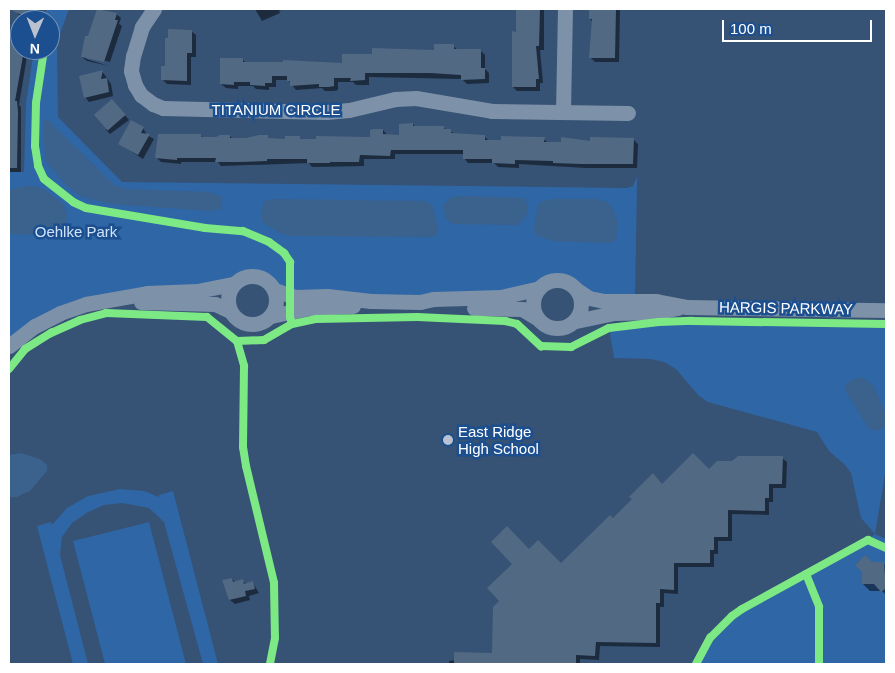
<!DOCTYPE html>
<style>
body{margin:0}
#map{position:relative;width:895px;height:673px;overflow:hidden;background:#365274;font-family:Arial,sans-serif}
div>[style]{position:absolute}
.green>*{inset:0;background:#2f66a5}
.water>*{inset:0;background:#3b618d}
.shadow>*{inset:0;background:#0007}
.building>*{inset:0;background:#526984;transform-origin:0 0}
.minor>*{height:15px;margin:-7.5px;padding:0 7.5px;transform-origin:7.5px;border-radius:7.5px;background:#7d92a8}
.minor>.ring{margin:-7.5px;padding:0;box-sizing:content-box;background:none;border:15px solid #7d92a8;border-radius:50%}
.cycleway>*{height:8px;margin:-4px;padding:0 4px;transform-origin:4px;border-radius:4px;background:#7ce984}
.dots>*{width:14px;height:14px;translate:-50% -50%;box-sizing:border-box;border:2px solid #1b4f8f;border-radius:50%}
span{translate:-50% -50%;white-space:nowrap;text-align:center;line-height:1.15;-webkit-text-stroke:5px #1b4f8f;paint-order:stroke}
.street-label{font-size:15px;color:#fff}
.park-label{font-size:15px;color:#cfe3fa}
.poi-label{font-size:15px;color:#fff}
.left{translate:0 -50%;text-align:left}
.frame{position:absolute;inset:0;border:10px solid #fff;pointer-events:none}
.north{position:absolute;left:10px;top:10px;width:50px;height:50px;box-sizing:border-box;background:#1b4f8f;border:1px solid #7695bc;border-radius:50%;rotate:181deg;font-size:14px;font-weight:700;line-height:20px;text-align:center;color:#fff}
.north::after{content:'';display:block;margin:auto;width:18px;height:22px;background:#b9c2ce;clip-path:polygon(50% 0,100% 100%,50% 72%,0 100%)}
.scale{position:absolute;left:722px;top:20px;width:150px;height:22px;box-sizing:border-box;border:2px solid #fff;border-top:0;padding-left:6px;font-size:15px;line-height:18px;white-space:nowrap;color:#fff;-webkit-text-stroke:4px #1b4f8f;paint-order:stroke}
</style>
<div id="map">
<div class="green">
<i style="clip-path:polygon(47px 9px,69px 9px,57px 42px,58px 117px,122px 182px,627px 188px,633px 186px,637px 177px,638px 127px,635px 298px,606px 298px,582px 288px,569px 279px,557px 277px,518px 290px,430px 297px,301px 293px,278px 285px,262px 273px,252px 272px,218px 283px,130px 292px,9px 339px,9px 172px,24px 172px,26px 103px,34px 50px,50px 50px,50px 20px,42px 20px)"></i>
<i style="clip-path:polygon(692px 321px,886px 324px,886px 468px,875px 534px,886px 539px,886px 664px,696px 664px,710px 638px,732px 616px,816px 567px,860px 546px,875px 534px,861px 518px,851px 473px,845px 465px,829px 451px,817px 432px,708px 402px,698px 395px,676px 369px,664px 362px,651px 359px,614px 358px,609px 328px)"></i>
<i style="clip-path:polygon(120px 489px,144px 491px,159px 497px,159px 495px,173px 491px,218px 664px,203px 664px,164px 522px,149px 508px,122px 503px,104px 505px,88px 512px,72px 523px,62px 537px,60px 555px,88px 664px,73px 664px,37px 526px,51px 522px,52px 525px,67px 508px,88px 496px)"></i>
<i style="clip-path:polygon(149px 522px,186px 664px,105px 664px,73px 541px)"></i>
</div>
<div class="water">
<i style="clip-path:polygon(47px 119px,115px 186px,127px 189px,209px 192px,222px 197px,222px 209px,209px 211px,110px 204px,80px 196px,65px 184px,46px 161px,43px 132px,43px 122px)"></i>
<i style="clip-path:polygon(26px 186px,34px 186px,45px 190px,63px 204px,67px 213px,66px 225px,62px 230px,47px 235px,9px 234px,9px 190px)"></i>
<i style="clip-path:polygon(459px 196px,525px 198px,528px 208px,526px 216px,518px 225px,453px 224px,446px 219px,443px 206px,450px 198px)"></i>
<i style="clip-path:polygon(277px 199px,425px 201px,433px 206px,438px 231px,437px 234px,432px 237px,291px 236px,282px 234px,263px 223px,261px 213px,264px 201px)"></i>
<i style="clip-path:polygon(550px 199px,595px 199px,607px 202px,613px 209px,618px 223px,616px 240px,609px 243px,552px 241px,535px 235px,534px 225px,539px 203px)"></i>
<i style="clip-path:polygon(862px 377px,873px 385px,885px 412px,885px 427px,876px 431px,869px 429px,845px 390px,845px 386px,851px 380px)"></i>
<i style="clip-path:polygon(21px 453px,40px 459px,47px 465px,47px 471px,30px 491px,17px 497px,9px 497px,9px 455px)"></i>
</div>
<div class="shadow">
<i style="clip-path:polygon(19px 9px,42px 9px,38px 20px,22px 17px,17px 13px)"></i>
<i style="clip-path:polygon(98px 9px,116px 14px,121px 18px,119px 24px,122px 26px,110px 62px,86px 57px,86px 59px,109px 66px,87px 61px,82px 57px)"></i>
<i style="clip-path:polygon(255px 9px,284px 9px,279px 11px,280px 13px,262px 21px)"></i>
<i style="clip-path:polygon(517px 9px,544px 9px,544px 50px,540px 50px,543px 83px,540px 83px,540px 91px,517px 91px,513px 87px)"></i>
<i style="clip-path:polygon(591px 9px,618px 9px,620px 11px,619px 62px,595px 62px,590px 57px,593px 22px,590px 19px)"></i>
<i style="clip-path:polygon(191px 31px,196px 35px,196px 57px,191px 57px,191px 85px,167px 84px,163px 80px,166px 67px)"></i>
<i style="clip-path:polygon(9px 36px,20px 38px,20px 50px,28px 50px,19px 105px,21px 107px,21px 172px,9px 172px)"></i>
<i style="clip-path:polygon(453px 46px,458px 50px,481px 51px,485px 55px,485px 69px,489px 73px,489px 83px,467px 84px,462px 79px,369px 77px,369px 85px,356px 85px,353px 82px,338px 82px,338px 90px,334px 91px,325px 91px,322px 88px,296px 90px,288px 80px,276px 80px,276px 87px,269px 87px,269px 90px,256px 89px,253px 86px,238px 86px,238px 89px,226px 88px,221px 84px,243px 60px,246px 63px,343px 65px,435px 51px)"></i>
<i style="clip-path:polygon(102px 71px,111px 84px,113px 96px,89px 102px,85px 97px)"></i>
<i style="clip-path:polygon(116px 105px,129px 120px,110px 134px,106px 130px)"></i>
<i style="clip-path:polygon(413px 124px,416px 128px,444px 128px,455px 134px,484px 136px,489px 141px,544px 139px,549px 144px,633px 139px,638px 144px,637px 168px,586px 168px,519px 164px,519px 168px,498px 167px,494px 163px,468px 163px,464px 158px,464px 154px,395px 154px,395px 159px,364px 159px,364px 166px,312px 167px,309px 163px,221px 166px,218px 162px,181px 162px,181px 164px,161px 162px,157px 158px,200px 135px,204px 139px,230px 136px,233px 139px,267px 137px,270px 140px,299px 138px,302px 140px,371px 138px,383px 130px,388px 136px,400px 136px)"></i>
<i style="clip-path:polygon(143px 128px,147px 135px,154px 139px,143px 159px,120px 144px)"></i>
<i style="clip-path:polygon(782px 458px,787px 462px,786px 488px,773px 488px,773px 502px,769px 502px,769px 515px,732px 514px,732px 541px,718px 541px,718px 554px,714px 554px,714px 567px,678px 567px,678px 594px,664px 593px,664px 607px,660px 607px,660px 647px,600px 646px,599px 660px,580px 659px,580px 664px,449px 664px,449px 661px,494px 654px,501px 601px,529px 551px,561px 565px,613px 519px,662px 485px,709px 471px)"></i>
<i style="clip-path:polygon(865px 556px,871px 563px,884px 564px,886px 566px,886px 595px,882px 591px,870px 591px,863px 584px,863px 571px,856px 564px)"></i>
<i style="clip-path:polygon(232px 579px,235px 582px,242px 581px,246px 584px,253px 583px,259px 593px,249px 596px,250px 600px,235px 604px,230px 600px)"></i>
</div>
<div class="building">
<i style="clip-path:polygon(9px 9px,36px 9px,32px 20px)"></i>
<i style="clip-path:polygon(97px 9px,117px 13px,115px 20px,118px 20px,104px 62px,81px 57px,85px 36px,88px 36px)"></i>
<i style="clip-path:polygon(516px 9px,540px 9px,539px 46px,536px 46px,539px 79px,536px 79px,536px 87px,512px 87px,512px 31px,516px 32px)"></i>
<i style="clip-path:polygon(616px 9px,615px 58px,589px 58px,592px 19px,589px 19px,589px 10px)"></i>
<i style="clip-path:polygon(168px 29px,192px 30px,192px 53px,187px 53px,187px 81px,161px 80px,161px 66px,165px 66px,165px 38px,168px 38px)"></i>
<i style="clip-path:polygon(9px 35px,20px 37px,20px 50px,24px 50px,15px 101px,17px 101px,18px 112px,17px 168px,9px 168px)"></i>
<i style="clip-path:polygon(434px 44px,454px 44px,454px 49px,481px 49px,481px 68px,485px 68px,485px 79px,461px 80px,461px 75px,430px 73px,365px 73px,365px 80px,350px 81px,351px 78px,334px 78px,334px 86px,329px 87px,319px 87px,319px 84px,290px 86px,290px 81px,287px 81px,287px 76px,272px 76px,272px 83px,265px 83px,265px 86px,250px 85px,250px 82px,234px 82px,234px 85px,220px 84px,220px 58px,243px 58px,243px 62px,283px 62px,283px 60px,342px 63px,342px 54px,372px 54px,372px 48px,434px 50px)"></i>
<i style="clip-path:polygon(103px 70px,101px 79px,107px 78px,109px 92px,84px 98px,79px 76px)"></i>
<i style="left:112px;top:99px;width:21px;height:24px;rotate:49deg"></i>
<i style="clip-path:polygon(131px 120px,144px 127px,141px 133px,150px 134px,138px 155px,118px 144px)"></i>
<i style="clip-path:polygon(413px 123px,413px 126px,444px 126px,444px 129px,451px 129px,451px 133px,485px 135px,485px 140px,501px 140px,501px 136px,540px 137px,545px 137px,544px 142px,561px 142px,561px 137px,590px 141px,590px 137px,634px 138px,633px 164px,581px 164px,553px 163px,553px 161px,515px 160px,515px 164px,492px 163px,492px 159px,463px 159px,463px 150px,391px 150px,390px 156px,360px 155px,359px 162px,330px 162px,330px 163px,307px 163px,307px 159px,267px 159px,267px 161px,238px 162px,215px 162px,216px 158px,177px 158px,177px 160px,155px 158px,158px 134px,201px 134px,201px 137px,216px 137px,220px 135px,230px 135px,230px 138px,246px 138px,259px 135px,268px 135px,268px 138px,285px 139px,285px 136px,300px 136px,300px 139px,316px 139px,316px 136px,370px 137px,370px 130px,374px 129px,383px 129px,383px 134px,399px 135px,399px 124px)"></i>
<i style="clip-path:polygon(693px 453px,709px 469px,717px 461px,732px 461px,738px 456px,783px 456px,782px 484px,769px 484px,769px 498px,765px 498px,765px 511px,728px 510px,728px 537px,714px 537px,714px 550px,710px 550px,710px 563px,674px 563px,674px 590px,660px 589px,660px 603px,656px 603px,656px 643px,596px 642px,595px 656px,576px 655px,576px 664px,454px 664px,454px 652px,492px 653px,493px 607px,499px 601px,487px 588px,512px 564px,491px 542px,507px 526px,529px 549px,538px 540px,561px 563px,610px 515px,613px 518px,632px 499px,629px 497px,653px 473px,662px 484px)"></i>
<i style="clip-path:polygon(865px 555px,872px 562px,884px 562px,886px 588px,881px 592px,874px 584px,862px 584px,862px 572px,855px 565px)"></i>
<i style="clip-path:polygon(232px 578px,233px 582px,243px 579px,244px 584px,253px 581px,255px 589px,245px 591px,246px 596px,229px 600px,222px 580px)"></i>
</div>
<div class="minor">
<i style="left:154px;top:9px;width:22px;rotate:124deg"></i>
<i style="left:142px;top:27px;width:30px;rotate:107deg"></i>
<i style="left:133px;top:56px;width:15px;rotate:98deg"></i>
<i style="left:131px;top:71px;width:15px;rotate:74deg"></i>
<i style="left:135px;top:85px;width:12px;rotate:59deg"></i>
<i style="left:141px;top:95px;width:15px;rotate:37deg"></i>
<i style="left:153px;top:104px;width:11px;rotate:22deg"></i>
<i style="left:163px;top:108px;width:163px;rotate:1.4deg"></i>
<i style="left:326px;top:112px;width:23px;rotate:-5deg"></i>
<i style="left:349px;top:110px;width:47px;rotate:-13.4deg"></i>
<i style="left:395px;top:99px;width:21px;rotate:-3deg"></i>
<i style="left:416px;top:98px;width:77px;rotate:9.7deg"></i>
<i style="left:492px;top:111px;width:136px;rotate:0.8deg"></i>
<i style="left:563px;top:112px;width:103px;rotate:-88.9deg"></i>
<i class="ring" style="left:228px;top:276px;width:33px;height:33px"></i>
<i class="ring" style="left:533px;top:280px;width:33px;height:33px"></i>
<i style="left:274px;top:290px;width:23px;rotate:18deg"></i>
<i style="left:296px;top:297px;width:31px;rotate:-2deg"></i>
<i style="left:327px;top:296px;width:44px;rotate:6.5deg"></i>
<i style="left:371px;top:301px;width:49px;rotate:1.2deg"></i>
<i style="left:420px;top:302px;width:13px;rotate:-13deg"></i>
<i style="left:433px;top:299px;width:68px;rotate:-1.7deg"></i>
<i style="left:501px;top:297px;width:39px;rotate:-13deg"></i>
<i style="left:577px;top:290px;width:14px;rotate:34deg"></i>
<i style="left:589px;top:298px;width:16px;rotate:11deg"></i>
<i style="left:605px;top:301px;width:51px"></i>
<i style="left:656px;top:301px;width:32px;rotate:11deg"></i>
<i style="left:687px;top:307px;width:199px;rotate:0.9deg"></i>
<i style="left:141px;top:302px;width:74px;rotate:1.5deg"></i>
<i style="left:215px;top:304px;width:17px;rotate:25deg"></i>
<i style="left:474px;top:308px;width:48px;rotate:1.2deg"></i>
<i style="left:522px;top:309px;width:17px;rotate:31deg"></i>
<i style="left:271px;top:316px;width:40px;rotate:-12deg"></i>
<i style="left:310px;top:308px;width:43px;rotate:-2.7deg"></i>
<i style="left:576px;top:321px;width:39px;rotate:-12deg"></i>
<i style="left:614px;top:313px;width:43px;rotate:-1.3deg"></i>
<i style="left:657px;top:312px;width:21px;rotate:-11deg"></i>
<i style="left:9px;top:346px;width:33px;rotate:-38deg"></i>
<i style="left:35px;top:326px;width:28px;rotate:-27deg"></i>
<i style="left:60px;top:313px;width:28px;rotate:-19deg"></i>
<i style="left:86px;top:304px;width:62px;rotate:-10.2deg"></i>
<i style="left:147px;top:293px;width:50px;rotate:-2.3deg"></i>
<i style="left:197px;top:291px;width:37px;rotate:-11deg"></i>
</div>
<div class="cycleway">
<i style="left:44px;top:50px;width:54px;rotate:98.6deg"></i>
<i style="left:36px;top:103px;width:43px;rotate:91.3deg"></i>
<i style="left:35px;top:146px;width:20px;rotate:81deg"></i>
<i style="left:38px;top:166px;width:14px;rotate:65deg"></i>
<i style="left:44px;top:179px;width:37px;rotate:38deg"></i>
<i style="left:73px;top:202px;width:14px;rotate:25deg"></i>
<i style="left:86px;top:208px;width:121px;rotate:9.5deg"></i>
<i style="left:205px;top:228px;width:38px;rotate:5deg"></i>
<i style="left:243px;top:231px;width:28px;rotate:23deg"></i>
<i style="left:269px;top:242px;width:19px;rotate:36deg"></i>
<i style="left:284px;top:253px;width:11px;rotate:56deg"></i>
<i style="left:290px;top:262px;width:55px;rotate:90deg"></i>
<i style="left:290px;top:317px;width:7px;rotate:74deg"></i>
<i style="left:237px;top:341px;width:26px;rotate:74deg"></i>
<i style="left:244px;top:366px;width:81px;rotate:90.7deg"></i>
<i style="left:243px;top:447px;width:19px;rotate:81deg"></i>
<i style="left:246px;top:466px;width:120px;rotate:76.5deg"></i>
<i style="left:274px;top:583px;width:55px;rotate:89deg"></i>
<i style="left:275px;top:638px;width:26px;rotate:101deg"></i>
<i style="left:9px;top:369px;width:26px;rotate:-51deg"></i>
<i style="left:25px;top:349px;width:31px;rotate:-32deg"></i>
<i style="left:51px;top:333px;width:32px;rotate:-24deg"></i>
<i style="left:80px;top:320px;width:27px;rotate:-15deg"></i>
<i style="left:106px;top:313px;width:101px;rotate:2.3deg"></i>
<i style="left:207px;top:317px;width:38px;rotate:39deg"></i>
<i style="left:237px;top:341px;width:27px;rotate:-2deg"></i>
<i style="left:264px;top:340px;width:32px;rotate:-30deg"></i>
<i style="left:292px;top:324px;width:25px;rotate:-12deg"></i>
<i style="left:316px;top:319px;width:101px;rotate:-1.1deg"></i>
<i style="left:417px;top:317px;width:88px;rotate:2.6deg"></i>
<i style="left:505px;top:321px;width:12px;rotate:14deg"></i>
<i style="left:517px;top:324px;width:33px;rotate:43deg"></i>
<i style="left:541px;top:346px;width:30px;rotate:2deg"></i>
<i style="left:571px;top:347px;width:42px;rotate:-26.6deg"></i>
<i style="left:609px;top:328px;width:50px;rotate:-6.8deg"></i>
<i style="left:659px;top:322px;width:33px;rotate:-2deg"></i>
<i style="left:692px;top:321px;width:194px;rotate:0.9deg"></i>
<i style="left:806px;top:574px;width:35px;rotate:68deg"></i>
<i style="left:819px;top:607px;width:57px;rotate:90deg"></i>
<i style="left:696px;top:664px;width:30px;rotate:-62deg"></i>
<i style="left:710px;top:638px;width:31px;rotate:-45deg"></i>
<i style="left:732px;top:616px;width:12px;rotate:-35deg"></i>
<i style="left:742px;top:609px;width:144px;rotate:-28.7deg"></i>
<i style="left:868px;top:540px;width:20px;rotate:24deg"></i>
</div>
<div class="dots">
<i style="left:448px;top:440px;background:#b9c2ce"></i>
</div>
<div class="street-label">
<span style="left:276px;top:110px">TITANIUM CIRCLE</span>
<span style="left:786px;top:308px;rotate:1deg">HARGIS PARKWAY</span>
</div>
<div class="park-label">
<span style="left:76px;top:232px">Oehlke Park</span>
</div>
<div class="poi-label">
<span class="left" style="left:458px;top:440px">East Ridge<br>High School</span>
</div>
<div class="frame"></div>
<div class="north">N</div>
<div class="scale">100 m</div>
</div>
